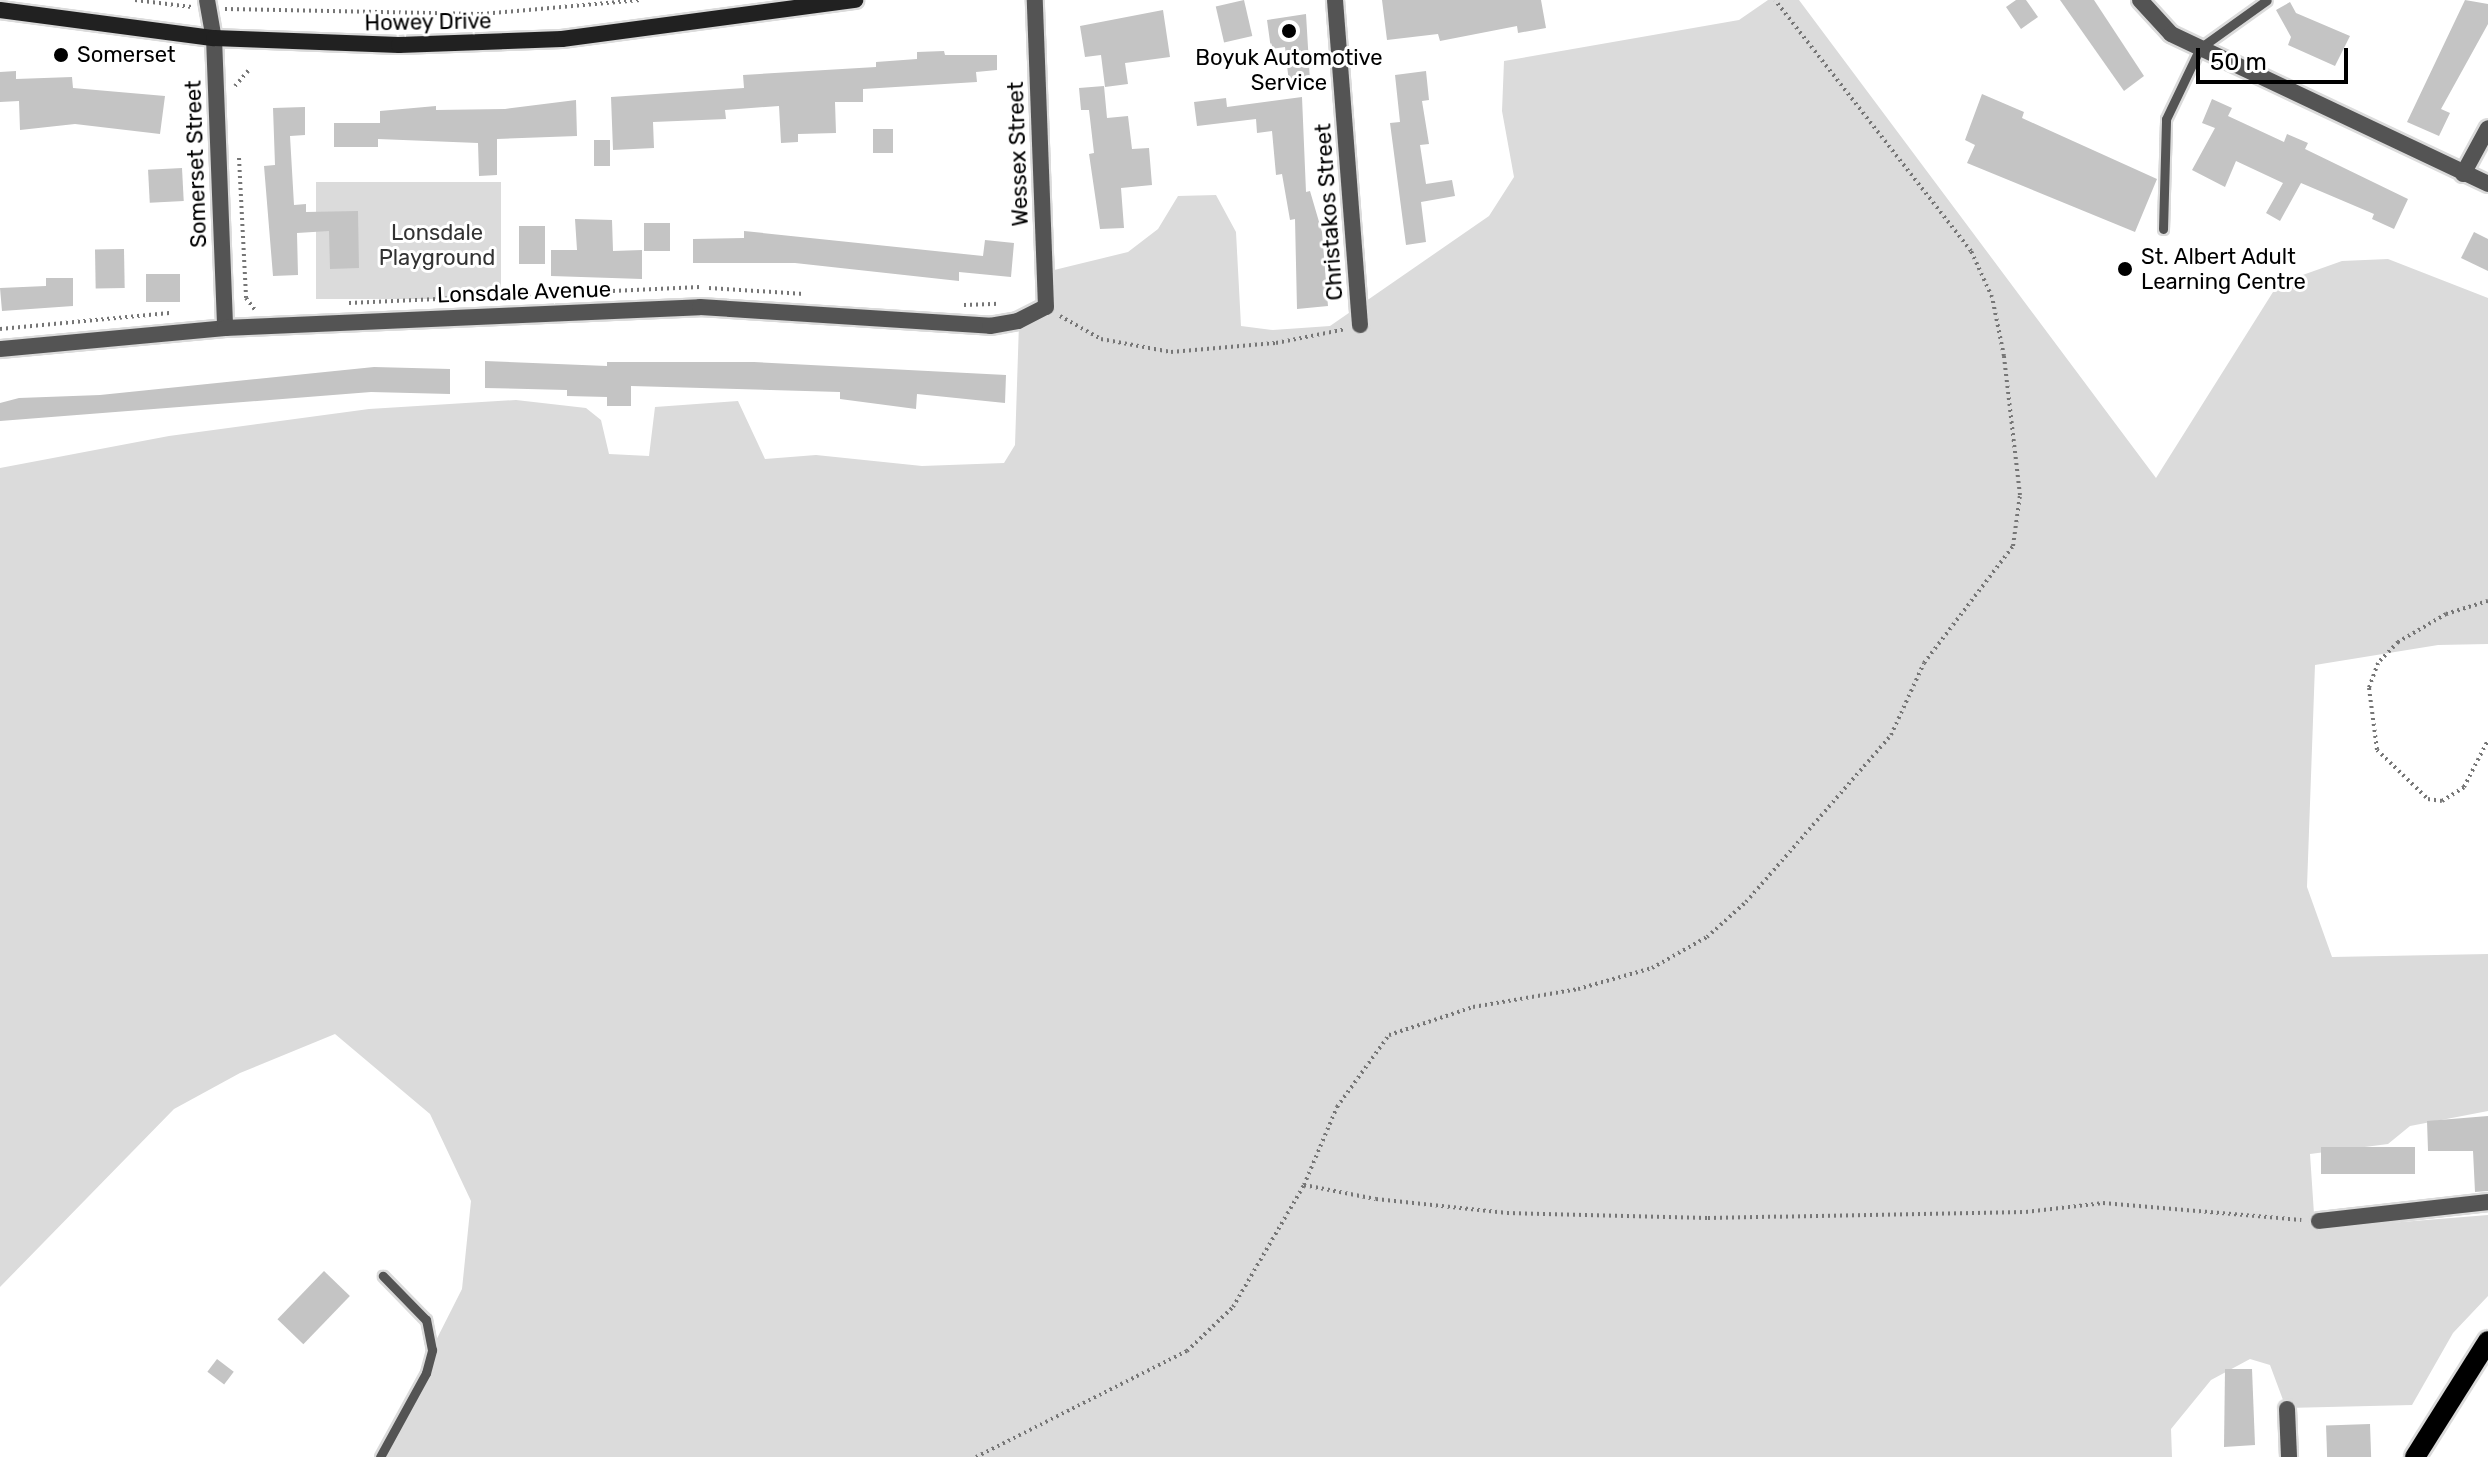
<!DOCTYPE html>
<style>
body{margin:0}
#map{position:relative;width:2488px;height:1457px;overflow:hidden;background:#fff;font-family:Rubik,sans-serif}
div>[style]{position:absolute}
.green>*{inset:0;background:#dbdbdb;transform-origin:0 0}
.building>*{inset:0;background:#c4c4c4;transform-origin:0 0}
.path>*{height:4px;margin-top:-2px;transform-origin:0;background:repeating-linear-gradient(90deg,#767676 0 2px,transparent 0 6px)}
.roads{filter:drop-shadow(2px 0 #dbdbdb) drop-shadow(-2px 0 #dbdbdb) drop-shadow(0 2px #dbdbdb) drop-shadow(0 -2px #dbdbdb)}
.service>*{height:9px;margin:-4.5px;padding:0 4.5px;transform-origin:4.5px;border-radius:4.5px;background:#545454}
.minor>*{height:16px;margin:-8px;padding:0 8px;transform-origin:8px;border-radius:8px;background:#545454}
.secondary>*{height:16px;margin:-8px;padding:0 8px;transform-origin:8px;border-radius:8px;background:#212121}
.primary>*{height:20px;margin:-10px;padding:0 10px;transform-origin:10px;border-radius:10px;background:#000}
.dots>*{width:22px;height:22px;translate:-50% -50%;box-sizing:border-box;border:4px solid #fff;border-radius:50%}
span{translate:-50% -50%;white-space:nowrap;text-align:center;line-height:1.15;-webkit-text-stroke:6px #fff;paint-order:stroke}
.street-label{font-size:22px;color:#000}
.poi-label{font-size:22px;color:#000}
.left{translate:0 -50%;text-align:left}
.park-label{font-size:22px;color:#323232}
.scale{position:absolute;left:2196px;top:48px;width:152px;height:36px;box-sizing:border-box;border:4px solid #000;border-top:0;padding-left:10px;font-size:24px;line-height:28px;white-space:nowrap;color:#000;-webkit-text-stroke:6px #fff;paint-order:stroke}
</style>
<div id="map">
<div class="green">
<i style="clip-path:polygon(1768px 0,1799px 0,2156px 478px,2273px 292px,2297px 277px,2342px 261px,2388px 259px,2488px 298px,2488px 644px,2438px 645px,2315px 665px,2307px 887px,2332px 957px,2488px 954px,2488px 1111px,2410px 1126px,2388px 1144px,2310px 1154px,2315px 1229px,2488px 1215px,2488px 1296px,2453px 1333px,2412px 1405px,2286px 1408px,2270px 1365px,2250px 1359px,2211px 1380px,2171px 1429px,2172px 1457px,377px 1457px,462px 1289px,471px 1201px,430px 1114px,335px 1034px,240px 1073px,174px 1109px,0 1287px,0 468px,169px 436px,369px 409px,516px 400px,586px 408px,601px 420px,609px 454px,649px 456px,655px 407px,738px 401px,765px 459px,816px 455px,922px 466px,1004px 463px,1015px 445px,1019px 323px,1047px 307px,1046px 272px,1128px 252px,1158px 229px,1178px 196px,1216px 195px,1236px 232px,1241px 326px,1273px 330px,1330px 326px,1489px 216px,1514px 177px,1502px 111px,1504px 61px,1739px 20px)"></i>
<i style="left:501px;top:182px;width:117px;height:185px;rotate:90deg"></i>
</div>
<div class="building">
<i style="left:1244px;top:0;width:37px;height:29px;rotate:77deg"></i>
<i style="clip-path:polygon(1382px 0,1541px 0,1546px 28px,1518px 33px,1517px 26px,1440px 41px,1438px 34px,1387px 40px)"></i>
<i style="clip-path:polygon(2016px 0,2026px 0,2038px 17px,2021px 29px,2006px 7px)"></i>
<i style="clip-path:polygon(2060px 0,2094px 0,2144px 76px,2124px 91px)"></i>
<i style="clip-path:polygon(2465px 0,2488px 4px,2488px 24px,2441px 109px,2450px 113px,2439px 136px,2407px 122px)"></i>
<i style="clip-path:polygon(2290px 2px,2296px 13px,2350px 36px,2335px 66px,2288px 45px,2291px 37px,2276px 10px)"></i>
<i style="clip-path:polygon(1163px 10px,1170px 57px,1125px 63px,1128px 84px,1105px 87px,1101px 55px,1085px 57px,1080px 26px)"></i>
<i style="clip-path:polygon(1306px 14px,1310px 81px,1289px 83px,1285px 47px,1271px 49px,1267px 20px)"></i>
<i style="clip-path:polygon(944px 51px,945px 55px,997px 55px,997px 70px,976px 72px,977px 82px,863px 89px,863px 102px,835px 102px,836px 133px,798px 134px,798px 142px,781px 143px,779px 106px,725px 110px,726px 119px,653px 122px,654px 148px,613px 150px,611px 97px,744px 88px,743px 75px,876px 67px,876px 62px,917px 59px,917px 52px)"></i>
<i style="clip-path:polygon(16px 71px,16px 79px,72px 77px,73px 88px,165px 96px,160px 134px,75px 124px,20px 130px,19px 101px,0 102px,0 72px)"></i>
<i style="clip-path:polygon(1426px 71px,1429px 100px,1422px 101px,1429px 144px,1420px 145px,1426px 184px,1452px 180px,1455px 196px,1421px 202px,1426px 242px,1406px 245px,1390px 123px,1400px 122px,1395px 75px)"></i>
<i style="clip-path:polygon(1104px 86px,1107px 118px,1128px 116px,1132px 149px,1149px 148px,1152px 185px,1121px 188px,1124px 228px,1100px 229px,1089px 154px,1094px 153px,1089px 110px,1081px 110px,1079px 88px)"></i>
<i style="clip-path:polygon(1982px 94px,2024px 112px,2022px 118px,2157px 179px,2135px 232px,1967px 163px,1975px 145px,1965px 140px)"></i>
<i style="clip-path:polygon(1302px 97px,1306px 192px,1310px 191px,1322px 232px,1328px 306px,1297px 309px,1295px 219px,1290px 220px,1282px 174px,1276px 175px,1272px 131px,1257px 133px,1256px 119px,1197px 126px,1194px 102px,1226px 98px,1227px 107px)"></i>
<i style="clip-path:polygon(2212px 99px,2232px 108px,2228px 116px,2284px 142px,2287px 134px,2308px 143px,2305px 149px,2408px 199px,2394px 229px,2372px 219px,2374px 214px,2301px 183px,2280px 221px,2266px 213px,2283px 183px,2236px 161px,2225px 187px,2192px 170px,2215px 128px,2202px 123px)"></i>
<i style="clip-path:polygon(576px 100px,577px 136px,497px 139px,497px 175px,479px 176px,478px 143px,378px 139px,378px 147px,334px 147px,334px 123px,380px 123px,380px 111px,436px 106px,436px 110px,505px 109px)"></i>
<i style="clip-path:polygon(305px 107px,305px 135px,290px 136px,294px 205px,306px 204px,306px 212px,358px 211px,359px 268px,330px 269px,329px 231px,297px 233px,298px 275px,273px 276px,264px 166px,275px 165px,273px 108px)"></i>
<i style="left:873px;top:129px;width:20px;height:24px"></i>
<i style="left:610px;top:140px;width:26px;height:16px;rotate:90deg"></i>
<i style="left:182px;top:168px;width:33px;height:34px;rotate:87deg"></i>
<i style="clip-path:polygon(575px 219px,612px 220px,613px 251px,642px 250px,642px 279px,551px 276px,551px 250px,577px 250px)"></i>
<i style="left:670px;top:223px;width:28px;height:26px;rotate:90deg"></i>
<i style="left:545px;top:226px;width:38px;height:26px;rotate:90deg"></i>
<i style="clip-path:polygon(744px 231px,983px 256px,985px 240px,1014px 243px,1011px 277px,959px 272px,959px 281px,795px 263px,693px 263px,693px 239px,744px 238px)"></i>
<i style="clip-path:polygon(2474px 232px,2488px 239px,2488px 271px,2461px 258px)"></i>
<i style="left:124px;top:249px;width:39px;height:29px;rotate:89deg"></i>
<i style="left:180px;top:274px;width:28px;height:34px;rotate:90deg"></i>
<i style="clip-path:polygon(46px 278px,73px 278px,73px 306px,2px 311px,0 288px,46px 286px)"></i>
<i style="clip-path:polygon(485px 361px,607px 366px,607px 362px,754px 362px,1006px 375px,1005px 403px,917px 394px,916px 409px,840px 399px,840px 392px,631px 386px,631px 406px,607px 406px,607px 397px,567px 396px,567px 390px,485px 388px)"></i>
<i style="clip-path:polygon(374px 367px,450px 369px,450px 394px,371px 392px,0 421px,0 403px,19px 398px,100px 395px)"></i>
<i style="clip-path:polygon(2488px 1116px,2488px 1191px,2475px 1192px,2473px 1151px,2428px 1151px,2427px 1121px)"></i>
<i style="left:2415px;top:1147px;width:27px;height:94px;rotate:90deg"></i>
<i style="left:324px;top:1271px;width:36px;height:67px;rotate:44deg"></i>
<i style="left:217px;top:1359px;width:21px;height:16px;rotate:37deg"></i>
<i style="clip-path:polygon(2225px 1369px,2252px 1369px,2255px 1445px,2224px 1447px)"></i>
<i style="left:2370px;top:1424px;width:33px;height:44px;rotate:88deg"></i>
</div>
<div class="path">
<i style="left:135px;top:0;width:57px;rotate:7deg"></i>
<i style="left:225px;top:9px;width:256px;rotate:1.1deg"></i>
<i style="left:481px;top:14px;width:160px;rotate:-5deg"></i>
<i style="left:235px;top:86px;width:21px;rotate:-49deg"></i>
<i style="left:239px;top:158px;width:140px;rotate:87.1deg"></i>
<i style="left:246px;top:298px;width:15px;rotate:53deg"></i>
<i style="left:709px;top:288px;width:95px;rotate:3.6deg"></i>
<i style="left:349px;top:303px;width:351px;rotate:-2.6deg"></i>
<i style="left:964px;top:305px;width:35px;rotate:-2deg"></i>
<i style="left:1060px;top:316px;width:47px;rotate:29.3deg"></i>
<i style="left:1101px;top:339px;width:71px;rotate:10.5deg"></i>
<i style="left:1171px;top:352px;width:105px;rotate:-4.9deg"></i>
<i style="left:1276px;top:343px;width:71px;rotate:-11.3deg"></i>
<i style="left:0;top:329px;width:170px;rotate:-5.4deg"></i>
<i style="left:2488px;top:601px;width:44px;rotate:162.8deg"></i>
<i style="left:2446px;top:614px;width:56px;rotate:149.7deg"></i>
<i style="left:2398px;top:642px;width:29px;rotate:134deg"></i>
<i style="left:2378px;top:663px;width:27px;rotate:110deg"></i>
<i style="left:2369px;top:688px;width:63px;rotate:82.6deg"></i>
<i style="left:2377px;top:750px;width:71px;rotate:43.9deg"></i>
<i style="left:2428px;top:799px;width:14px;rotate:8deg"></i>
<i style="left:2442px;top:801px;width:26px;rotate:-32deg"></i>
<i style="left:2464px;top:787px;width:53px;rotate:-62.9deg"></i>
<i style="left:1304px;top:1185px;width:73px;rotate:11deg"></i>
<i style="left:1376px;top:1199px;width:132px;rotate:6.1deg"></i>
<i style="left:1507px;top:1213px;width:201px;rotate:1.4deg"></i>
<i style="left:1708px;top:1218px;width:318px;rotate:-1.1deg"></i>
<i style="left:2026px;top:1212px;width:78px;rotate:-6.7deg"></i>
<i style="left:2103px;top:1203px;width:199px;rotate:4.9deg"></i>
<i style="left:976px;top:1457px;width:236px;rotate:-26.7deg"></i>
<i style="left:1187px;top:1351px;width:64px;rotate:-43.7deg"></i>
<i style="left:1233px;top:1307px;width:141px;rotate:-59.8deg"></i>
<i style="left:1304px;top:1185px;width:85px;rotate:-67.1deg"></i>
<i style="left:1337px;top:1107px;width:89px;rotate:-54.2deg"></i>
<i style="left:1389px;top:1035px;width:89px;rotate:-18.4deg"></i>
<i style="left:1473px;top:1007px;width:107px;rotate:-9.7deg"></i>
<i style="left:1578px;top:989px;width:77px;rotate:-15.8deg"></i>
<i style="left:1652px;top:968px;width:63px;rotate:-29.4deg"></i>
<i style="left:1707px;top:937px;width:52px;rotate:-41.9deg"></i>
<i style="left:1746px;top:902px;width:221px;rotate:-49deg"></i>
<i style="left:1891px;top:735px;width:79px;rotate:-65.4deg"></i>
<i style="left:1924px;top:663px;width:147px;rotate:-52.7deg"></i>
<i style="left:2013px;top:546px;width:51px;rotate:-82.2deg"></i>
<i style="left:2020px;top:495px;width:140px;rotate:-96.6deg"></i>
<i style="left:2004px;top:356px;width:60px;rotate:-101.5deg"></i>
<i style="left:1992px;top:297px;width:51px;rotate:-114.5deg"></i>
<i style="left:1971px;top:251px;width:318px;rotate:-128deg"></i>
</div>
<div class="roads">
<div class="service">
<i style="left:2163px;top:229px;width:110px;rotate:-88.4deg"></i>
<i style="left:2166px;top:119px;width:79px;rotate:-64.4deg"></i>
<i style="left:2200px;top:48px;width:82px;rotate:-35.6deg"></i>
<i style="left:380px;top:1457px;width:96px;rotate:-61.3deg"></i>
<i style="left:426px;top:1373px;width:24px;rotate:-75deg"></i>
<i style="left:432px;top:1350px;width:31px;rotate:-101deg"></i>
<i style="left:426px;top:1320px;width:62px;rotate:-134.3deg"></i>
</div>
<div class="minor">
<i style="left:207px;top:0;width:39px;rotate:80deg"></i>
<i style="left:214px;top:38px;width:290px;rotate:87.8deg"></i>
<i style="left:1335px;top:0;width:326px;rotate:85.6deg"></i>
<i style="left:2140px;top:0;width:46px;rotate:47.6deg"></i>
<i style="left:2171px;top:34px;width:351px;rotate:25.3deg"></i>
<i style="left:2463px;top:174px;width:52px;rotate:-61.5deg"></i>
<i style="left:0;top:349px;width:226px;rotate:-5.3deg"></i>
<i style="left:225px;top:328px;width:475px;rotate:-2.5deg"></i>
<i style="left:700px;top:307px;width:291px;rotate:3.7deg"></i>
<i style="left:990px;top:326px;width:28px;rotate:-10deg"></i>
<i style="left:1018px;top:321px;width:31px;rotate:-27deg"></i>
<i style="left:1046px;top:307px;width:307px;rotate:-92.1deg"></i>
<i style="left:2319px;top:1221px;width:170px;rotate:-6.4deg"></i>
<i style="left:2287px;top:1409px;width:48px;rotate:87.6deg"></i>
</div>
<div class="secondary">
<i style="left:0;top:10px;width:216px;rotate:7.5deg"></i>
<i style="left:214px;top:38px;width:185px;rotate:2.2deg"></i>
<i style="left:399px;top:45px;width:163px;rotate:-2.1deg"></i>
<i style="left:562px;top:39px;width:296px;rotate:-7.6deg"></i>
</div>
<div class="primary">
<i style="left:2415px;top:1457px;width:137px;rotate:-57.8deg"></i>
</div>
</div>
<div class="dots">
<i style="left:1289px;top:31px;background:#000"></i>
<i style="left:61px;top:55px;background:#000"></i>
<i style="left:2125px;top:269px;background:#000"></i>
</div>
<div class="street-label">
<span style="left:428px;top:22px;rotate:-1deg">Howey Drive</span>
<span style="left:1018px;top:154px;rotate:-92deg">Wessex Street</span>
<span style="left:196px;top:164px;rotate:-92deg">Somerset Street</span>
<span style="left:1329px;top:212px;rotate:-94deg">Christakos Street</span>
<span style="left:524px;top:292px;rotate:-2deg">Lonsdale Avenue</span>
</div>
<div class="poi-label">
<span class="left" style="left:77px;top:55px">Somerset</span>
<span style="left:1289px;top:70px">Boyuk Automotive<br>Service</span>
<span class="left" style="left:2141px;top:269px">St. Albert Adult<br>Learning Centre</span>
</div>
<div class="park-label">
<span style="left:437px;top:245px">Lonsdale<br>Playground</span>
</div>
<div class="scale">50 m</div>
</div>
